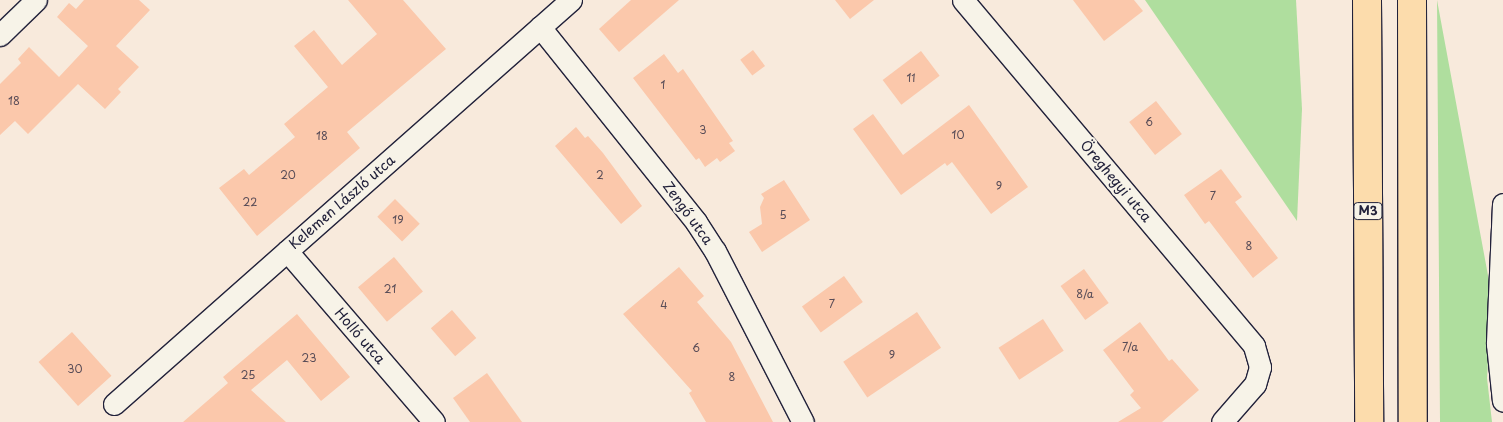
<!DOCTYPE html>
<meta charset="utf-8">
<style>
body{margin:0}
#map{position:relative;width:1503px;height:422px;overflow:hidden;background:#f8eadc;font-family:"Playpen Sans",sans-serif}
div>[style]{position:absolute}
.green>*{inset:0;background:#afde9e}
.building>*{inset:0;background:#fbc8ab;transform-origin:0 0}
.roads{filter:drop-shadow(1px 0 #22223b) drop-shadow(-1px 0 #22223b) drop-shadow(0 1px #22223b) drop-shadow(0 -1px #22223b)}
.minor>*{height:21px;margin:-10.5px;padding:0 10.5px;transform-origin:10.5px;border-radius:10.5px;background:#f7f3e8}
.motorway>*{height:28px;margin:-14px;padding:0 14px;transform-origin:14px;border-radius:14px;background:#fcdcac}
span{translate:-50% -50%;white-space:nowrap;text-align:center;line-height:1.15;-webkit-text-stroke:4.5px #f7f3e8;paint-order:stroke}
.number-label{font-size:11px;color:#584c57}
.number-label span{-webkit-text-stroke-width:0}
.shield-label span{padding:1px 4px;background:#f7f3e8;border:1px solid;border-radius:4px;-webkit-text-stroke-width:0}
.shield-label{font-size:12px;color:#22223b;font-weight:700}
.street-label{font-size:14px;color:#22223b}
</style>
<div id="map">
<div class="green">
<i style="clip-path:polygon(1145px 0,1296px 0,1302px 109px,1297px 221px)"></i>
<i style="clip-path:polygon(1437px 0,1492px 297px,1487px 378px,1492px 422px,1440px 422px)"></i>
</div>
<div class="building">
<i style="clip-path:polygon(84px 0,139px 0,150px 10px,116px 46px,139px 67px,118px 89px,121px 92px,105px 109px,78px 84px,28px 134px,15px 121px,0 135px,0 84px,21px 63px,18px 59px,29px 47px,59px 77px,88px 46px,57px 17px,69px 3px,76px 9px)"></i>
<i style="clip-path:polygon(348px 0,403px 0,446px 49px,347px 132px,360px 148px,257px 236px,219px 188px,244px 169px,249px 175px,295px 137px,284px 124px,328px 87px,294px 46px,314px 30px,342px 65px,377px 34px)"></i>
<i style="clip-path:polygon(631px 0,679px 0,619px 52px,599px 29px)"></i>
<i style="clip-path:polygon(835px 0,874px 0,850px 19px)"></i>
<i style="clip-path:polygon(1073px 0,1134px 0,1143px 11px,1104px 41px)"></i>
<i style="left:753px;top:50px;width:20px;height:16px;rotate:53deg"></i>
<i style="left:921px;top:51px;width:31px;height:48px;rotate:53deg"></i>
<i style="clip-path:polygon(664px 54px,678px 73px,683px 69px,733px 141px,729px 143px,735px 151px,720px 162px,717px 158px,705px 167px,699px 158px,696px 160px,633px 78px)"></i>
<i style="left:1156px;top:101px;width:42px;height:34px;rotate:52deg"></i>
<i style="clip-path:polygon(969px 105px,1028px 187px,991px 214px,952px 162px,947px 166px,945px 163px,901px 195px,853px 129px,873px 114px,903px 155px)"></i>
<i style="clip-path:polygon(576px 127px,585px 138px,588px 136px,603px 153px,642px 206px,621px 224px,555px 146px)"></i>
<i style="clip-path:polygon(1221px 169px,1242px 197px,1235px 202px,1278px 258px,1253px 278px,1209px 221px,1205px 224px,1184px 195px)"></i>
<i style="clip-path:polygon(784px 180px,810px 220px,762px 252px,749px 232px,762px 224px,760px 207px,764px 198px,761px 194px)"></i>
<i style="left:395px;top:199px;width:35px;height:25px;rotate:45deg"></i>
<i style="left:394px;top:257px;width:45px;height:47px;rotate:50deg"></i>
<i style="clip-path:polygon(679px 267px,704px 296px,697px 302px,731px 342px,773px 422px,706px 422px,689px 393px,692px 391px,623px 314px)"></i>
<i style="left:1084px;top:269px;width:42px;height:29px;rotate:54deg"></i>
<i style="left:844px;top:276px;width:32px;height:52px;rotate:54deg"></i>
<i style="left:452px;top:310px;width:37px;height:28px;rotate:49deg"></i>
<i style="left:917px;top:312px;width:43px;height:89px;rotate:56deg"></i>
<i style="clip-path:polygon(297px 314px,350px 377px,321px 401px,287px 360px,251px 390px,286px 422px,183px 422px,228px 383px,223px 377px)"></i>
<i style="left:1043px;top:319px;width:38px;height:53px;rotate:57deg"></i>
<i style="clip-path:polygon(1140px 322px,1169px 361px,1172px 359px,1199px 390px,1162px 422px,1118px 422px,1141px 408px,1130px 395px,1134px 391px,1103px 350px)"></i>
<i style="left:72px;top:332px;width:59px;height:45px;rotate:48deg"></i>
<i style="clip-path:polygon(487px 373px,522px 422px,470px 422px,453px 398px)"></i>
</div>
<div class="roads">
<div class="minor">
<i style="left:963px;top:0;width:452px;rotate:49.9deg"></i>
<i style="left:1254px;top:346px;width:22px;rotate:74deg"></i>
<i style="left:1260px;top:367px;width:18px;rotate:106deg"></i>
<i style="left:1255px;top:384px;width:50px;rotate:131deg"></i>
<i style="left:540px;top:27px;width:250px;rotate:51.3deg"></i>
<i style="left:696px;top:222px;width:35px;rotate:57deg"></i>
<i style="left:715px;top:251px;width:192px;rotate:62.8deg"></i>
<i style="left:0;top:35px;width:50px;rotate:-44.2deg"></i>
<i style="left:1503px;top:204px;width:140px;rotate:92.5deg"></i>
<i style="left:1497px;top:344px;width:57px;rotate:84deg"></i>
<i style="left:287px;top:251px;width:225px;rotate:49.3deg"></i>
<i style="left:114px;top:404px;width:610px;rotate:-41.48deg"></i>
</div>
<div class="motorway">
<i style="left:1367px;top:0;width:422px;rotate:89.7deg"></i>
<i style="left:1412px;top:0;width:422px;rotate:89.9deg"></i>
</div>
</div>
<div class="number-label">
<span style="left:911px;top:78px">11</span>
<span style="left:663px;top:85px">1</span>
<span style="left:14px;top:101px">18</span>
<span style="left:1149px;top:122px">6</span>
<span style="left:703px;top:130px">3</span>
<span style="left:958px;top:135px">10</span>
<span style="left:322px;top:136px">18</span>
<span style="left:288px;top:175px">20</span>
<span style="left:600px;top:175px">2</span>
<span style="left:999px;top:186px">9</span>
<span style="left:1213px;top:196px">7</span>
<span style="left:250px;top:202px">22</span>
<span style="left:783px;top:215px">5</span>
<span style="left:398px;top:220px">19</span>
<span style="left:1249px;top:246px">8</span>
<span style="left:390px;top:289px">21</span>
<span style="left:1085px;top:294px">8/a</span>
<span style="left:832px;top:304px">7</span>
<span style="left:664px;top:305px">4</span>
<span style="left:1130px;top:347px">7/a</span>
<span style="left:696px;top:348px">6</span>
<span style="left:892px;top:355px">9</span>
<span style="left:309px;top:358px">23</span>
<span style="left:75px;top:369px">30</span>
<span style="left:248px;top:375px">25</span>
<span style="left:732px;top:377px">8</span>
</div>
<div class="shield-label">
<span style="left:1368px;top:211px">M3</span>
</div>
<div class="street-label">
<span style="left:1116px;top:181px;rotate:50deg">Öreghegyi utca</span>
<span style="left:342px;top:202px;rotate:-41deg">Kelemen László utca</span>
<span style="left:688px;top:213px;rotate:54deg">Zengő utca</span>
<span style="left:360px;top:336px;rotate:49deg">Holló utca</span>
</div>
</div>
